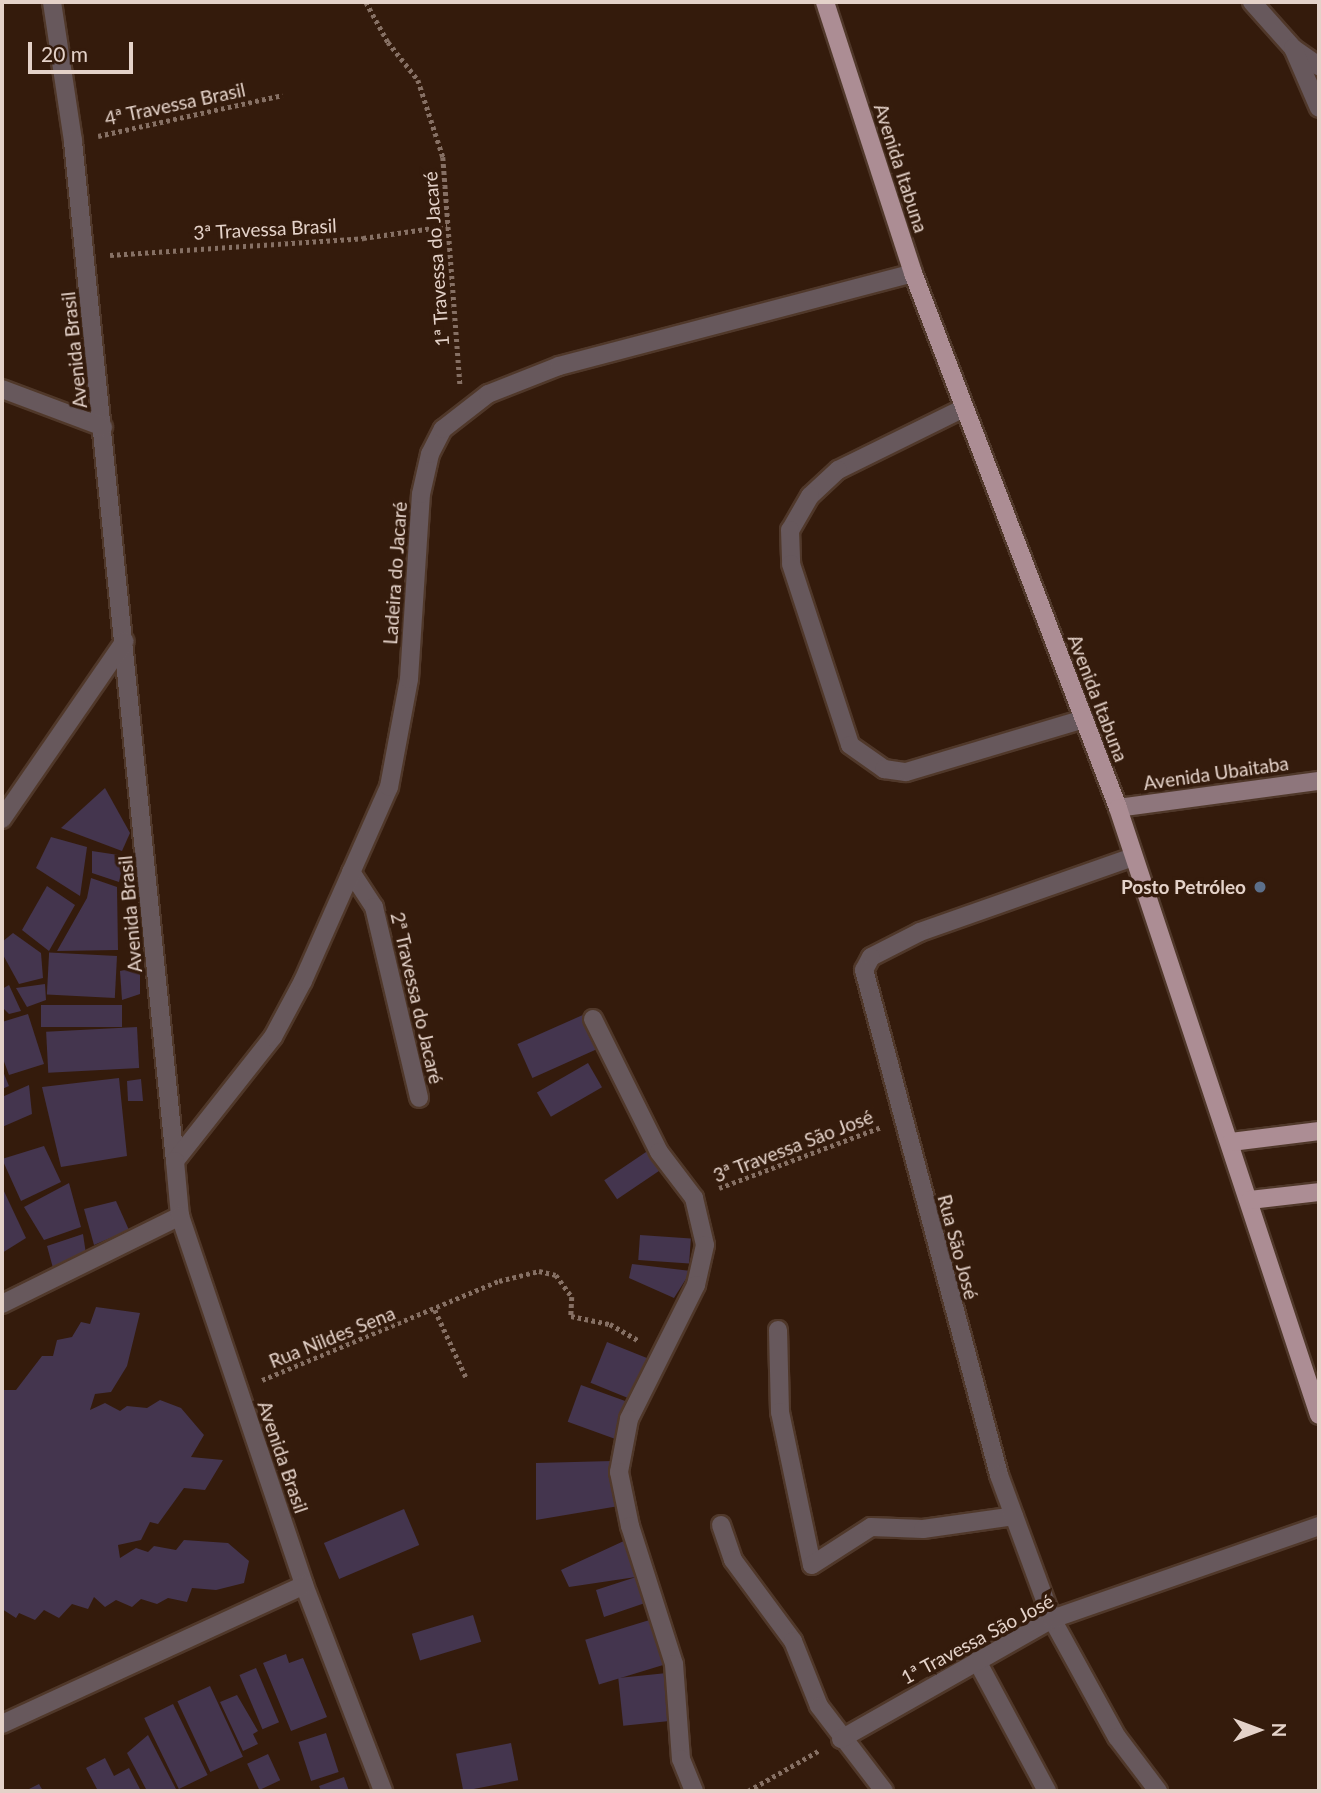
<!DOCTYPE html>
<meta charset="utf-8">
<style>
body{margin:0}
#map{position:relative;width:1321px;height:1793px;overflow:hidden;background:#341b0c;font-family:Lato,sans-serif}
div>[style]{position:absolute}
.building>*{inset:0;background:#44354e;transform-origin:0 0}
.path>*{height:4.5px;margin-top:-2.25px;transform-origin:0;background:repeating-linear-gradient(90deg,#867064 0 3.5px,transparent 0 7px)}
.roads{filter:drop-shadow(2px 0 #50382a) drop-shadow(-2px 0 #50382a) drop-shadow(0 2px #50382a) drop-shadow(0 -2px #50382a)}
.service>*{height:18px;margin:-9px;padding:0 9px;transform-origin:9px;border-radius:9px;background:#67585c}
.minor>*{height:18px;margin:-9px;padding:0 9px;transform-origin:9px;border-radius:9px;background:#67585c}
.tertiary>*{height:18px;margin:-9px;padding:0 9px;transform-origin:9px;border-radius:9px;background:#67585c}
.secondary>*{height:18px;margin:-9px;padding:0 9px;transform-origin:9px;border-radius:9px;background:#8e767c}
.primary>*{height:18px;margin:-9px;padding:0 9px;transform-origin:9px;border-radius:9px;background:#ac8d94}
.dots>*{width:19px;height:19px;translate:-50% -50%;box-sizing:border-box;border:4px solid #341b0c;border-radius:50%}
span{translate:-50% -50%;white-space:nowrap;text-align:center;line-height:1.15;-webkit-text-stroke:7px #341b0c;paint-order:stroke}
.street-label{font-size:19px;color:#e4d2c9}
.poi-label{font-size:19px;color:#e4d2c9;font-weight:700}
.right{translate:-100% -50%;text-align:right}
.frame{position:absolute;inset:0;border:4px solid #e4d2c9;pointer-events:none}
.north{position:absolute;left:1223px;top:1695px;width:70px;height:70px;-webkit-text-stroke:5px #341b0c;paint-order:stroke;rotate:90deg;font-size:19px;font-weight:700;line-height:28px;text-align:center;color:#e4d2c9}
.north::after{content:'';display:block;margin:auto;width:24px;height:32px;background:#e4d2c9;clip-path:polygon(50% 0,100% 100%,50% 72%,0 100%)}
.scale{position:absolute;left:28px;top:42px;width:105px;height:32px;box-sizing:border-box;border:4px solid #e4d2c9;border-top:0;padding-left:9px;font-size:21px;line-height:24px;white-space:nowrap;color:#e4d2c9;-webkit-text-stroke:5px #341b0c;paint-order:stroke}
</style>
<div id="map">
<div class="building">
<i style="clip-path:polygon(105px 788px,130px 833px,122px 851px,61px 828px)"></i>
<i style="clip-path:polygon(51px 837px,87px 847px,80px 896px,36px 868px)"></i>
<i style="clip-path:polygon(92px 851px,125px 856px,119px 882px,92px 873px)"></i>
<i style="clip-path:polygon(91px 878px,117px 887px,118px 950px,57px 951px,87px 898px)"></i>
<i style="clip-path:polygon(47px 886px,75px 905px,49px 951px,22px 930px)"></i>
<i style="clip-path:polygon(13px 933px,41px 953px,43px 978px,19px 984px,2px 953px,2px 942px)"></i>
<i style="left:117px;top:956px;width:42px;height:68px;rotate:93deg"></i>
<i style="clip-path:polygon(140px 967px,140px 994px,122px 1000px,120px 971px)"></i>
<i style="clip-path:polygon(45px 984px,46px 1000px,27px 1007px,16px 988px)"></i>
<i style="clip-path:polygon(9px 985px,21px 1011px,9px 1014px,2px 1007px,2px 989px)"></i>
<i style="left:41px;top:1005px;width:81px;height:22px"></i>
<i style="clip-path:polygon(28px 1014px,44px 1064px,9px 1075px,2px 1056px,2px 1022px)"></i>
<i style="left:585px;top:1014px;width:37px;height:74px;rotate:66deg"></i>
<i style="left:137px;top:1027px;width:41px;height:91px;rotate:87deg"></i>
<i style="left:588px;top:1063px;width:28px;height:59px;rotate:60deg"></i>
<i style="clip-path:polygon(2px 1069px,9px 1086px,2px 1089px)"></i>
<i style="clip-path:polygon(119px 1078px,127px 1156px,61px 1167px,42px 1087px)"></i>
<i style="clip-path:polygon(141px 1079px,143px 1101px,128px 1101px,127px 1081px)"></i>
<i style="clip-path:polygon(29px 1085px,32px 1114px,2px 1127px,2px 1097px)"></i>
<i style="clip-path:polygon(44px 1146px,61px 1182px,21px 1201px,2px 1159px)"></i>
<i style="left:649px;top:1150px;width:23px;height:54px;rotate:56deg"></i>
<i style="clip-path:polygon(69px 1183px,81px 1227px,44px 1240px,24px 1207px)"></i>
<i style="clip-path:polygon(2px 1187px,26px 1238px,2px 1253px)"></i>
<i style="clip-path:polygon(116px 1201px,129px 1230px,94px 1245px,84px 1209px)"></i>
<i style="clip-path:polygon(83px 1234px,86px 1254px,53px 1268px,47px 1246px)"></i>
<i style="left:640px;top:1235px;width:51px;height:25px;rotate:4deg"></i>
<i style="clip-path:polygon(632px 1264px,691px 1271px,674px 1298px,629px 1278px)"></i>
<i style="clip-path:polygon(96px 1307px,140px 1313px,127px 1366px,111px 1392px,95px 1394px,90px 1410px,105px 1403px,120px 1411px,127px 1406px,147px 1408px,160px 1400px,181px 1408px,204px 1435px,191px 1457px,223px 1460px,205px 1490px,184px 1488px,158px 1524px,150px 1522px,141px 1540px,118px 1545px,120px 1558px,136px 1548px,148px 1552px,154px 1546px,176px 1550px,184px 1540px,228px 1543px,249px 1561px,244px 1583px,216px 1590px,192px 1588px,187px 1602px,168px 1598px,157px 1604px,141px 1599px,132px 1607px,116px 1600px,105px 1607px,94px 1597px,88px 1609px,72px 1604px,59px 1618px,44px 1610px,35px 1620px,19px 1613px,16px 1618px,2px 1609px,2px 1397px,4px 1390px,16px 1390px,42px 1356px,53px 1356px,57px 1340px,72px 1337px,81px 1322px,90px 1324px)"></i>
<i style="left:607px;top:1342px;width:45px;height:44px;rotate:22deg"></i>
<i style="left:581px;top:1385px;width:50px;height:39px;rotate:20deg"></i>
<i style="clip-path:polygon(612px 1461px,619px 1506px,536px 1520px,536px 1463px)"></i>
<i style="left:404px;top:1509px;width:39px;height:87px;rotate:67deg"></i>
<i style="clip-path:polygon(626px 1540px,648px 1602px,604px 1617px,596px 1590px,636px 1577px,569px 1587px,561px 1570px)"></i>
<i style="left:473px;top:1615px;width:28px;height:64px;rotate:73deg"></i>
<i style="left:656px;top:1618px;width:47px;height:74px;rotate:73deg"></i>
<i style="clip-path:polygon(286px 1654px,289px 1663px,303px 1658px,327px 1717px,291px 1731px,263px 1663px)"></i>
<i style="left:256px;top:1668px;width:59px;height:18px;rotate:67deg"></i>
<i style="left:667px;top:1673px;width:48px;height:49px;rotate:84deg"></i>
<i style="left:210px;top:1686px;width:78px;height:36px;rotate:65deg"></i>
<i style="clip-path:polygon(237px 1695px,258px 1731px,253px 1734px,258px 1744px,243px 1751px,220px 1702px)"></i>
<i style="left:173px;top:1704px;width:79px;height:32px;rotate:64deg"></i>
<i style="left:326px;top:1733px;width:41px;height:29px;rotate:72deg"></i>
<i style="clip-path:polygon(148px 1735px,177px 1791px,147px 1791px,127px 1753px)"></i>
<i style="left:511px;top:1743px;width:38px;height:56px;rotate:79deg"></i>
<i style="left:268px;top:1754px;width:29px;height:23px;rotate:65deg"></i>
<i style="clip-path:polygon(105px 1758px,114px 1776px,129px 1768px,141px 1791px,98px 1791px,86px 1768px)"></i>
<i style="clip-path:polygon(344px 1777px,349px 1791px,321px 1791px,319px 1786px)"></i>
<i style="clip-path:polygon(39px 1784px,43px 1791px,25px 1791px)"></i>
</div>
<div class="path">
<i style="left:366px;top:2px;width:46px;rotate:61.2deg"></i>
<i style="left:388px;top:42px;width:48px;rotate:51.7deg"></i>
<i style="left:418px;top:80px;width:81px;rotate:72deg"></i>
<i style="left:443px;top:157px;width:228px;rotate:85.7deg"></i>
<i style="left:98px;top:136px;width:189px;rotate:-12.5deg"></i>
<i style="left:110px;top:255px;width:254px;rotate:-3.8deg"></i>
<i style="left:363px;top:238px;width:85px;rotate:-8.1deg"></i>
<i style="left:719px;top:1188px;width:173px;rotate:-20.6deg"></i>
<i style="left:435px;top:1310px;width:74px;rotate:65.2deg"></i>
<i style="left:262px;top:1380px;width:257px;rotate:-22.7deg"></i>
<i style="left:499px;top:1281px;width:41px;rotate:-14deg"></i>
<i style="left:539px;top:1271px;width:17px;rotate:13deg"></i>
<i style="left:556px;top:1275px;width:27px;rotate:54deg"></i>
<i style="left:572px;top:1297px;width:19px;rotate:93deg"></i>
<i style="left:571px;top:1316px;width:40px;rotate:12deg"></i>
<i style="left:610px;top:1324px;width:34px;rotate:30deg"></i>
<i style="left:748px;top:1791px;width:83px;rotate:-29.7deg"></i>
</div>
<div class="roads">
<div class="service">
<i style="left:964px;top:408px;width:140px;rotate:153.8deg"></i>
<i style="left:838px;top:470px;width:38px;rotate:137deg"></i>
<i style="left:810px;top:496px;width:39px;rotate:120deg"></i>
<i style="left:790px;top:530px;width:34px;rotate:88deg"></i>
<i style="left:791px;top:564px;width:190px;rotate:71.9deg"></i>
<i style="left:850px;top:745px;width:42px;rotate:35.2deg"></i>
<i style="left:884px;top:769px;width:22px;rotate:8deg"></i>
<i style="left:906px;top:772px;width:186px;rotate:-16.6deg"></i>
<i style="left:351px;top:872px;width:42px;rotate:56.7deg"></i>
<i style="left:374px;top:907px;width:196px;rotate:76.7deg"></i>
<i style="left:593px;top:1019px;width:148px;rotate:63.6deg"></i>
<i style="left:659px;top:1152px;width:58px;rotate:52.7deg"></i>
<i style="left:694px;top:1198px;width:48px;rotate:76.8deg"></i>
<i style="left:705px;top:1245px;width:41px;rotate:102.7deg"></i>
<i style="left:696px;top:1285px;width:150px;rotate:116.6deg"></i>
<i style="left:629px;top:1419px;width:54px;rotate:100.7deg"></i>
<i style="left:619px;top:1472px;width:55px;rotate:78.5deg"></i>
<i style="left:630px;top:1526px;width:145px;rotate:72.3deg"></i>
<i style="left:674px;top:1664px;width:95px;rotate:85.8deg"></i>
<i style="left:681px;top:1759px;width:35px;rotate:68deg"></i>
<i style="left:778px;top:1330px;width:82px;rotate:88.6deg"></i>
<i style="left:780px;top:1412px;width:156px;rotate:78.2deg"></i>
<i style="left:812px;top:1565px;width:70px;rotate:-32.8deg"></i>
<i style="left:871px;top:1527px;width:52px;rotate:2.2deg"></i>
<i style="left:923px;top:1529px;width:92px;rotate:-8.1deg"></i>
<i style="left:721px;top:1525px;width:37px;rotate:71deg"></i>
<i style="left:733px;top:1560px;width:101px;rotate:53.5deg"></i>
<i style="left:793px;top:1641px;width:70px;rotate:68.2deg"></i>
<i style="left:819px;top:1706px;width:107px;rotate:52.6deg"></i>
<i style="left:977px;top:1661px;width:148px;rotate:61.7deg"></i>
</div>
<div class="minor">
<i style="left:52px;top:2px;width:141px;rotate:81.4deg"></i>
<i style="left:73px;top:141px;width:1025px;rotate:84.29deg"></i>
<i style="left:1252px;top:2px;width:62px;rotate:48.3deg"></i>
<i style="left:1293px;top:48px;width:32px;rotate:35deg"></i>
<i style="left:1293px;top:48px;width:65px;rotate:66.6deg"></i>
<i style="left:2px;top:389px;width:108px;rotate:20.6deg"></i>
<i style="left:2px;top:819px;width:216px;rotate:-55.4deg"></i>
<i style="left:1133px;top:857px;width:226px;rotate:160.6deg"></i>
<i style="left:920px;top:932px;width:55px;rotate:153deg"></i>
<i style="left:871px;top:957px;width:15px;rotate:118deg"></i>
<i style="left:864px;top:970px;width:523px;rotate:75.03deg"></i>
<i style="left:999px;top:1475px;width:153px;rotate:69.8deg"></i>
<i style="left:1052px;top:1619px;width:135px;rotate:61.2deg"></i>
<i style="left:1117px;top:1737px;width:68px;rotate:52.8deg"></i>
<i style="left:175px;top:1161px;width:158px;rotate:-51.7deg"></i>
<i style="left:273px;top:1037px;width:64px;rotate:-61.8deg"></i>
<i style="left:303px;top:981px;width:212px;rotate:-66.1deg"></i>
<i style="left:389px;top:787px;width:110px;rotate:-79.5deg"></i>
<i style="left:409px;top:679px;width:185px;rotate:-86.3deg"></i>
<i style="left:421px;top:494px;width:41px;rotate:-77.3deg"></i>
<i style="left:430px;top:454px;width:28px;rotate:-63deg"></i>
<i style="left:443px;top:429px;width:57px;rotate:-37.9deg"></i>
<i style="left:488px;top:394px;width:76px;rotate:-21.5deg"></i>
<i style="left:559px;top:366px;width:366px;rotate:-14.7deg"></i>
<i style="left:2px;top:1304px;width:199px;rotate:-26.3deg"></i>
<i style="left:841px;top:1739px;width:243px;rotate:-29.6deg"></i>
<i style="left:1052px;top:1619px;width:283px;rotate:-19.2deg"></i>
</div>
<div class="tertiary">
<i style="left:175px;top:1161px;width:55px;rotate:84.8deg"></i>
<i style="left:180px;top:1216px;width:389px;rotate:71.4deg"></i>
<i style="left:304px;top:1585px;width:221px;rotate:69deg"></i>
<i style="left:2px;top:1724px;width:332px;rotate:-24.7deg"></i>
</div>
<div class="secondary">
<i style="left:1118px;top:808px;width:203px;rotate:-7.7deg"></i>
</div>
<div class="primary">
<i style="left:825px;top:2px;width:285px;rotate:72deg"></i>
<i style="left:913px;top:273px;width:573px;rotate:69.03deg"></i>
<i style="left:1118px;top:808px;width:639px;rotate:71.68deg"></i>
<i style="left:1231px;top:1142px;width:89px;rotate:-7.1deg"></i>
<i style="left:1250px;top:1200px;width:69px;rotate:-6.6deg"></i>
</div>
</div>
<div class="dots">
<i style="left:1260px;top:887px;background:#5c6f8a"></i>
</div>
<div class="street-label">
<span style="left:175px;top:104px;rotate:-12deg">4ª Travessa Brasil</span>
<span style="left:901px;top:168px;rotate:72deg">Avenida Itabuna</span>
<span style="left:265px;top:229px;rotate:-3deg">3ª Travessa Brasil</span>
<span style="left:436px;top:259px;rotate:-94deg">1ª Travessa do Jacaré</span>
<span style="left:74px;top:350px;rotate:-96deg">Avenida Brasil</span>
<span style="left:395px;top:573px;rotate:-86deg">Ladeira do Jacaré</span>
<span style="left:1098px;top:698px;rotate:69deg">Avenida Itabuna</span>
<span style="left:1216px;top:773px;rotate:-8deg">Avenida Ubaitaba</span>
<span style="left:130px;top:914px;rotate:-95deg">Avenida Brasil</span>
<span style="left:417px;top:998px;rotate:77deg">2ª Travessa do Jacaré</span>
<span style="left:793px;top:1146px;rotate:-21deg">3ª Travessa São José</span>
<span style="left:958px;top:1247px;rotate:75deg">Rua São José</span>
<span style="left:332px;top:1337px;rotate:-22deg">Rua Nildes Sena</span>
<span style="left:283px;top:1457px;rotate:71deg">Avenida Brasil</span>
<span style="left:977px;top:1639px;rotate:-28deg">1ª Travessa São José</span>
</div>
<div class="poi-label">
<span class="right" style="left:1246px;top:887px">Posto Petróleo</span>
</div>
<div class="frame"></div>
<div class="north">N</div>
<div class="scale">20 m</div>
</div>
